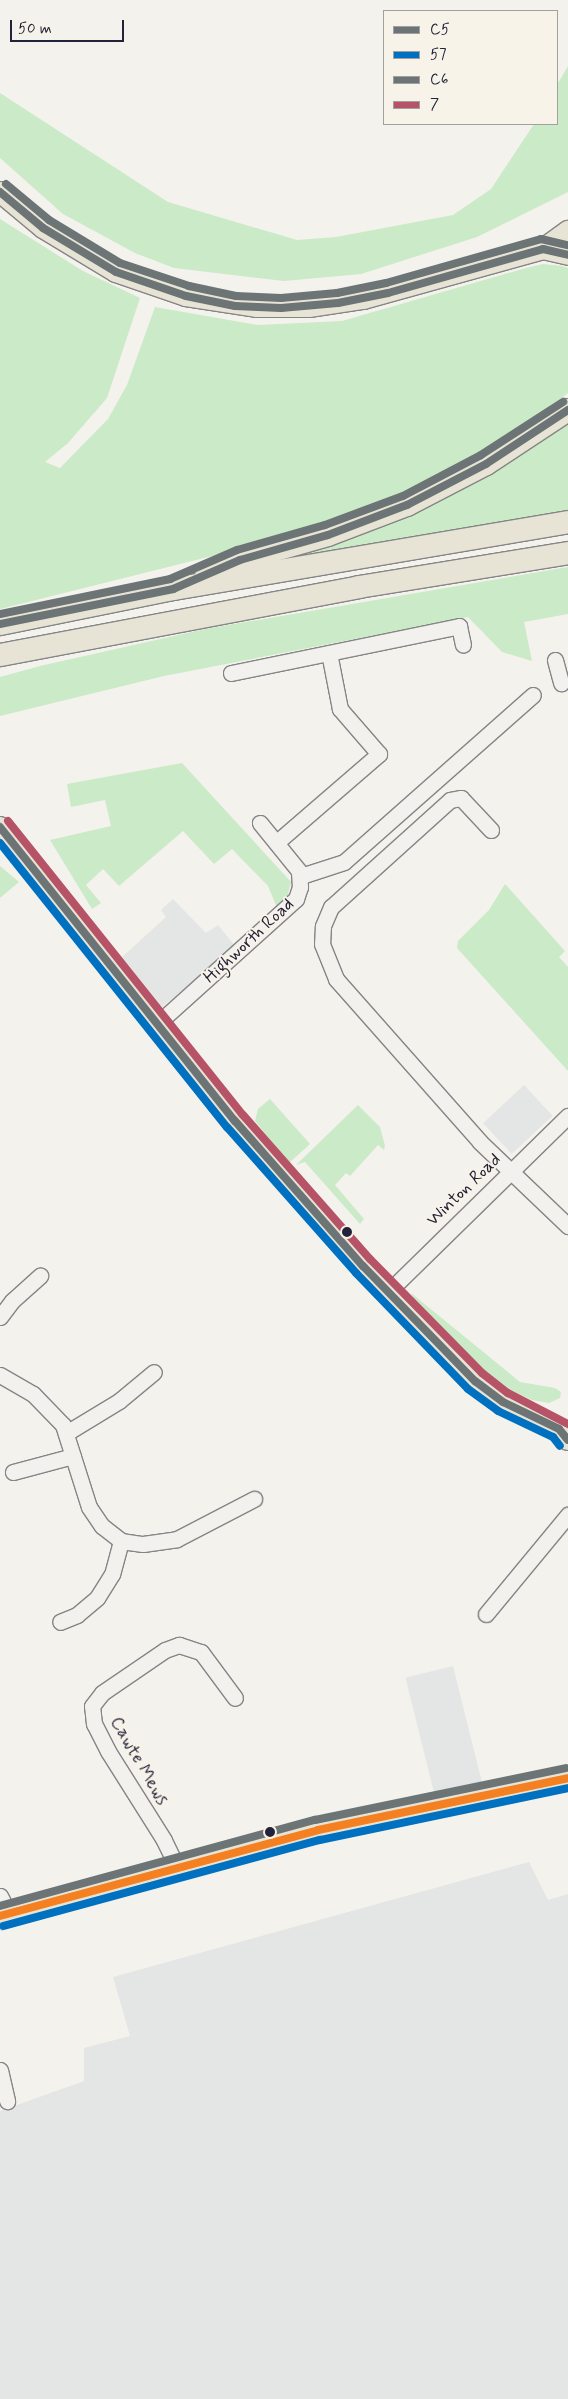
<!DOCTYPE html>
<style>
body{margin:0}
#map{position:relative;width:568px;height:2399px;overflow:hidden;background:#f4f2ec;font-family:Mynerve,sans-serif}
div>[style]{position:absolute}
.built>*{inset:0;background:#e4e5e5;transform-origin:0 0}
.green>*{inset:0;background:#cbeac7}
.roads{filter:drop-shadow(1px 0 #858486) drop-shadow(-1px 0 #858486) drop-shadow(0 1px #858486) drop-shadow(0 -1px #858486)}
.minor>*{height:15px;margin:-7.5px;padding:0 7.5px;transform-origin:7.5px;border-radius:7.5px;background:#f2f1ed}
.major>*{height:20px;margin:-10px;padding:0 10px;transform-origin:10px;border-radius:10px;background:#e7e4d5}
.highway>*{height:22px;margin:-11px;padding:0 11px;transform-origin:11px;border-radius:11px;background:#e7e4d5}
.bus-1>*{height:8px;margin:-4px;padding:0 4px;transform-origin:4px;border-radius:4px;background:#6c7476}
.bus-2>*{height:8px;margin:-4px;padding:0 4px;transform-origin:4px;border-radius:4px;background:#0070c0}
.bus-3>*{height:8px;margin:-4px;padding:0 4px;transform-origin:4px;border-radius:4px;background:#6c7476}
.bus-4>*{height:8px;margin:-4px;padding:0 4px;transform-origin:4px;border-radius:4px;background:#b75366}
.bus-5>*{height:8px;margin:-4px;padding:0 4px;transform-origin:4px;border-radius:4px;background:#f48021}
.dots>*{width:14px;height:14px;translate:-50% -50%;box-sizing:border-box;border:2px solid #f7f3e8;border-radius:50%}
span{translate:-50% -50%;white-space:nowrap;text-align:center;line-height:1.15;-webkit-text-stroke:4px #f7f3e8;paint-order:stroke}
.street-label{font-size:18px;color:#22223b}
.legend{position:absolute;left:383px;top:10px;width:175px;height:115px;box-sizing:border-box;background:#f7f3e8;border:1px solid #a29fa3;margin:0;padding:6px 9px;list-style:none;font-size:15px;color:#22223b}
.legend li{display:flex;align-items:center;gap:10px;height:25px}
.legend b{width:25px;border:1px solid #a29fa3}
.scale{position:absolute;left:10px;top:20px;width:114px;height:22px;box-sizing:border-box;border:2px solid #22223b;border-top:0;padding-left:6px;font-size:15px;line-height:18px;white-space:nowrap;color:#22223b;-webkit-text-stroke:4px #f7f3e8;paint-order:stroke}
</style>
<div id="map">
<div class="built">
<i style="clip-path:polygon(173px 899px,206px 933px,218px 925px,235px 946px,162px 1007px,122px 957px,166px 917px,161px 910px)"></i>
<i style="left:524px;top:1085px;width:42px;height:56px;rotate:47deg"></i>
<i style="left:453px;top:1666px;width:123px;height:49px;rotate:76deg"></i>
<i style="clip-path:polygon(529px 1862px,548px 1900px,568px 1894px,568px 2399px,0 2399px,0 2111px,84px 2081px,84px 2048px,130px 2036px,113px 1977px)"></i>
</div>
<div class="green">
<i style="clip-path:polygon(568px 66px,568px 192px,477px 237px,361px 274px,284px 281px,174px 268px,135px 253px,63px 214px,0 158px,0 93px,168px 202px,297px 240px,336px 237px,453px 215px,491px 189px,534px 124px,557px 124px,557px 85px)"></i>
<i style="clip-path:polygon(0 219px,83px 271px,140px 298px,107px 398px,68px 443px,45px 462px,60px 468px,108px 419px,127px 385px,155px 307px,258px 325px,342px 321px,526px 268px,543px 264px,562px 266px,568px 268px,568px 393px,473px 460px,360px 511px,212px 556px,0 609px)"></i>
<i style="clip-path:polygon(568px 421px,568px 515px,289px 561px,284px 556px)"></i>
<i style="clip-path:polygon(568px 567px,568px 614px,524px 622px,532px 661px,502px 652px,468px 617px,164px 676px,0 716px,0 677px,40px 666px,205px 629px)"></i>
<i style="clip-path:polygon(182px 763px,291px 882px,286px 902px,278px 910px,268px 886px,232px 849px,214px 864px,183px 831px,119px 886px,103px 869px,86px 885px,101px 903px,92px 909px,50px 840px,111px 826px,105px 800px,71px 807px,67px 784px)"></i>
<i style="clip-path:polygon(0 866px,19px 882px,0 898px)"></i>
<i style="clip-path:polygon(505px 884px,565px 951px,559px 957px,568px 967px,568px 1071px,457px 948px,458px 941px,489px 910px)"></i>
<i style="clip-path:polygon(270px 1099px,310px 1144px,289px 1163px,255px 1121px,258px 1109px)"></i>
<i style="clip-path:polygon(358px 1105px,380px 1127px,385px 1146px,384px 1150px,378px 1145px,350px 1176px,346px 1173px,335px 1185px,364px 1219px,360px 1224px,305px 1162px,296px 1165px)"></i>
<i style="clip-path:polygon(411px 1293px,520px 1382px,555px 1388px,561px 1392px,560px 1398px,549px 1403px,532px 1400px,487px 1379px,418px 1309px)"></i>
</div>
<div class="roads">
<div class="minor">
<i style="left:555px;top:660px;width:24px;rotate:75deg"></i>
<i style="left:231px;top:673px;width:233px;rotate:-11.6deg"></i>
<i style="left:459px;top:626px;width:19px;rotate:78deg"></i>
<i style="left:491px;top:830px;width:44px;rotate:-133.2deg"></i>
<i style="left:461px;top:798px;width:11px;rotate:170deg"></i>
<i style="left:450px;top:800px;width:160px;rotate:138deg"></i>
<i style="left:331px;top:907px;width:21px;rotate:113deg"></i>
<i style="left:323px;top:926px;width:18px;rotate:93deg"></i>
<i style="left:322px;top:944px;width:38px;rotate:68deg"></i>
<i style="left:336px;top:979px;width:217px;rotate:48.5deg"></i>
<i style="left:480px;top:1142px;width:122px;rotate:43.7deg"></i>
<i style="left:277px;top:842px;width:135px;rotate:-40.8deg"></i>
<i style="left:379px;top:754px;width:60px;rotate:-130.9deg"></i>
<i style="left:340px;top:709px;width:57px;rotate:-101.1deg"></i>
<i style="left:301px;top:876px;width:45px;rotate:-18deg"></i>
<i style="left:344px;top:862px;width:252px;rotate:-41.5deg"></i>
<i style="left:157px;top:1024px;width:187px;rotate:-42deg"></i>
<i style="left:296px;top:899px;width:13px;rotate:-72deg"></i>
<i style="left:300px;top:887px;width:16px;rotate:-94deg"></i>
<i style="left:299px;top:871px;width:62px;rotate:-129.1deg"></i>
<i style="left:388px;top:1292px;width:252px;rotate:-44.4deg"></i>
<i style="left:0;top:1317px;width:20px;rotate:-53deg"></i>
<i style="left:12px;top:1301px;width:38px;rotate:-42deg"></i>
<i style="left:0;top:1375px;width:38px;rotate:30deg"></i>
<i style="left:33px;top:1394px;width:43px;rotate:45.9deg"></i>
<i style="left:63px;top:1425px;width:86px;rotate:72.4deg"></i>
<i style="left:89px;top:1507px;width:23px;rotate:56deg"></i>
<i style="left:102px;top:1526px;width:24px;rotate:38deg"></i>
<i style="left:121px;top:1541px;width:34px;rotate:105deg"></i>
<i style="left:112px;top:1574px;width:28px;rotate:122deg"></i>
<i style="left:97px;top:1598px;width:26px;rotate:140deg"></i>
<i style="left:77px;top:1615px;width:18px;rotate:158deg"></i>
<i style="left:68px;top:1432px;width:60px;rotate:-31.3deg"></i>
<i style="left:119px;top:1401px;width:45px;rotate:-39.6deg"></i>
<i style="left:13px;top:1472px;width:62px;rotate:-14.9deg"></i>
<i style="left:121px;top:1541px;width:22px;rotate:8deg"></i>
<i style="left:143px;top:1544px;width:34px;rotate:-8deg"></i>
<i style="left:177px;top:1539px;width:87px;rotate:-27.5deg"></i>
<i style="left:486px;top:1614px;width:129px;rotate:-50.4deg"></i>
<i style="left:177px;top:1867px;width:30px;rotate:-116deg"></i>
<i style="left:164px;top:1840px;width:105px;rotate:-122.2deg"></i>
<i style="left:108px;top:1751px;width:30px;rotate:-117deg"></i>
<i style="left:94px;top:1724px;width:18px;rotate:-96deg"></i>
<i style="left:92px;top:1706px;width:16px;rotate:-52deg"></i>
<i style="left:102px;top:1693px;width:76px;rotate:-34.3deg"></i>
<i style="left:165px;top:1650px;width:15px;rotate:-20deg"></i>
<i style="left:179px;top:1645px;width:23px;rotate:18deg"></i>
<i style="left:201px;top:1652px;width:57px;rotate:53.5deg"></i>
<i style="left:0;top:1896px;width:20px;rotate:63deg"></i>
<i style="left:0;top:2070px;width:32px;rotate:77deg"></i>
</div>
<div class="major">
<i style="left:0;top:192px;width:56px;rotate:39.9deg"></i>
<i style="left:43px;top:228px;width:85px;rotate:31.1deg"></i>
<i style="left:116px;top:272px;width:74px;rotate:18.9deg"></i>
<i style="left:186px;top:296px;width:71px;rotate:8.9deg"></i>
<i style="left:256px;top:307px;width:53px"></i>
<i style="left:309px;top:307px;width:55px;rotate:-8.4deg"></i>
<i style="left:363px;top:299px;width:187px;rotate:-15.5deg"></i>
<i style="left:543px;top:249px;width:31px;rotate:-36deg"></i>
<i style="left:543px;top:249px;width:26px;rotate:13deg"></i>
<i style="left:0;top:827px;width:376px;rotate:51.4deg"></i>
<i style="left:235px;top:1121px;width:193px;rotate:48.6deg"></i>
<i style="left:363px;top:1266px;width:161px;rotate:45.8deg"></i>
<i style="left:475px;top:1381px;width:35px;rotate:37deg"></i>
<i style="left:503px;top:1402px;width:62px;rotate:25.7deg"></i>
<i style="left:559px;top:1429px;width:14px;rotate:51deg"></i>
<i style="left:0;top:1916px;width:329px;rotate:-15.1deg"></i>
<i style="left:318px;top:1830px;width:255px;rotate:-11.7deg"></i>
</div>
<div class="highway">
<i style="left:206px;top:575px;width:37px;rotate:-24deg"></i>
<i style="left:240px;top:560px;width:91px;rotate:-15.9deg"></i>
<i style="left:328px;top:535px;width:85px;rotate:-20.8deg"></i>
<i style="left:407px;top:505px;width:89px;rotate:-27.4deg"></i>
<i style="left:486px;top:464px;width:98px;rotate:-33.4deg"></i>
<i style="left:0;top:624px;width:177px;rotate:-11.4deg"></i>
<i style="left:173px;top:589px;width:401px;rotate:-9.6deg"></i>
<i style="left:0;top:655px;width:365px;rotate:-10.7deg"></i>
<i style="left:359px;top:587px;width:212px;rotate:-9.2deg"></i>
</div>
</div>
<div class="bus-1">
<i style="left:0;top:192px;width:56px;rotate:39.9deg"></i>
<i style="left:43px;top:228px;width:85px;rotate:31.1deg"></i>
<i style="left:116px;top:272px;width:74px;rotate:18.9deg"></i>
<i style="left:186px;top:296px;width:50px;rotate:11.5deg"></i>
<i style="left:235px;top:306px;width:46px;rotate:2.5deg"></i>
<i style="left:281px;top:308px;width:57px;rotate:-5deg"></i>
<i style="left:338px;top:303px;width:51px;rotate:-11.3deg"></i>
<i style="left:388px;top:293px;width:161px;rotate:-15.8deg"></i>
<i style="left:543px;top:249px;width:26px;rotate:13deg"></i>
<i style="left:0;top:624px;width:177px;rotate:-11.4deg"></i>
<i style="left:173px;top:589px;width:73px;rotate:-23.4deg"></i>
<i style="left:240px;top:560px;width:91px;rotate:-15.9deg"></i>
<i style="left:328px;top:535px;width:85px;rotate:-20.8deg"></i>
<i style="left:407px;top:505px;width:89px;rotate:-27.4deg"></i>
<i style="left:486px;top:464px;width:98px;rotate:-33.4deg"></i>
<i style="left:0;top:827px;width:376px;rotate:51.4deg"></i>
<i style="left:235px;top:1121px;width:193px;rotate:48.6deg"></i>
<i style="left:363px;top:1266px;width:161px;rotate:45.8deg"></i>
<i style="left:475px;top:1381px;width:35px;rotate:37deg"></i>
<i style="left:503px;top:1402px;width:62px;rotate:25.7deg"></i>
<i style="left:559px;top:1429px;width:14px;rotate:51deg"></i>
</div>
<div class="bus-2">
<i style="left:0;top:843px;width:364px;rotate:51.4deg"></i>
<i style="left:227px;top:1127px;width:195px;rotate:48.5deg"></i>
<i style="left:356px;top:1273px;width:161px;rotate:46deg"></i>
<i style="left:468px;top:1389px;width:37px;rotate:36deg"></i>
<i style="left:498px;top:1411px;width:61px;rotate:25.3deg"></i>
<i style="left:553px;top:1437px;width:11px;rotate:52deg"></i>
<i style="left:3px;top:1926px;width:328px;rotate:-15.2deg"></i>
<i style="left:320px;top:1840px;width:253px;rotate:-11.8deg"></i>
</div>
<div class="bus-3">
<i style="left:6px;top:184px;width:56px;rotate:39.9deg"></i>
<i style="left:49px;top:220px;width:83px;rotate:31.2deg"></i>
<i style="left:120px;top:263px;width:73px;rotate:18.4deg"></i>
<i style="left:189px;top:286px;width:48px;rotate:12deg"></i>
<i style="left:236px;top:296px;width:45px;rotate:2.5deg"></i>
<i style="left:281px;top:298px;width:56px;rotate:-5.1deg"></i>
<i style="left:337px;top:293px;width:50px;rotate:-11.5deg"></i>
<i style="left:386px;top:283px;width:161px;rotate:-15.8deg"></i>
<i style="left:541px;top:239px;width:28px;rotate:13deg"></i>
<i style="left:0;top:614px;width:174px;rotate:-11.6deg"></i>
<i style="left:170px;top:579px;width:73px;rotate:-23.4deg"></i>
<i style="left:237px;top:550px;width:91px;rotate:-15.9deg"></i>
<i style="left:325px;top:525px;width:83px;rotate:-20.4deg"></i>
<i style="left:403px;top:496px;width:88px;rotate:-27.7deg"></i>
<i style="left:481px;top:455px;width:98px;rotate:-32.9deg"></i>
<i style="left:0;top:1906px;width:327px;rotate:-15.3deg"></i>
<i style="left:315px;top:1820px;width:256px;rotate:-11.7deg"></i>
</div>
<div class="bus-4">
<i style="left:8px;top:821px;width:376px;rotate:51.4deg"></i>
<i style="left:243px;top:1115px;width:192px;rotate:48.6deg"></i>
<i style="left:370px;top:1259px;width:160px;rotate:45.5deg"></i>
<i style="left:482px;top:1373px;width:33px;rotate:38deg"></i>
<i style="left:508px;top:1393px;width:68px;rotate:27.3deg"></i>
</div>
<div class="bus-5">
<i style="left:0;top:1916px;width:329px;rotate:-15.1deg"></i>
<i style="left:318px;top:1830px;width:255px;rotate:-11.7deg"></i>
</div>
<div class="dots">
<i style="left:347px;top:1232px;background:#22223b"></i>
<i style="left:270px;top:1832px;background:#22223b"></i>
</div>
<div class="street-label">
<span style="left:249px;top:941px;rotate:-43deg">Highworth Road</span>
<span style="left:464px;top:1190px;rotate:-44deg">Winton Road</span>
<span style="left:139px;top:1761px;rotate:60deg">Cawte Mews</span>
</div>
<ul class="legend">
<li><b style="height:6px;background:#6c7476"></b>C5</li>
<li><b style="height:6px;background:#0070c0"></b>57</li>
<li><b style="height:6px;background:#6c7476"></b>C6</li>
<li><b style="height:6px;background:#b75366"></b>7</li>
</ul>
<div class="scale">50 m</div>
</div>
